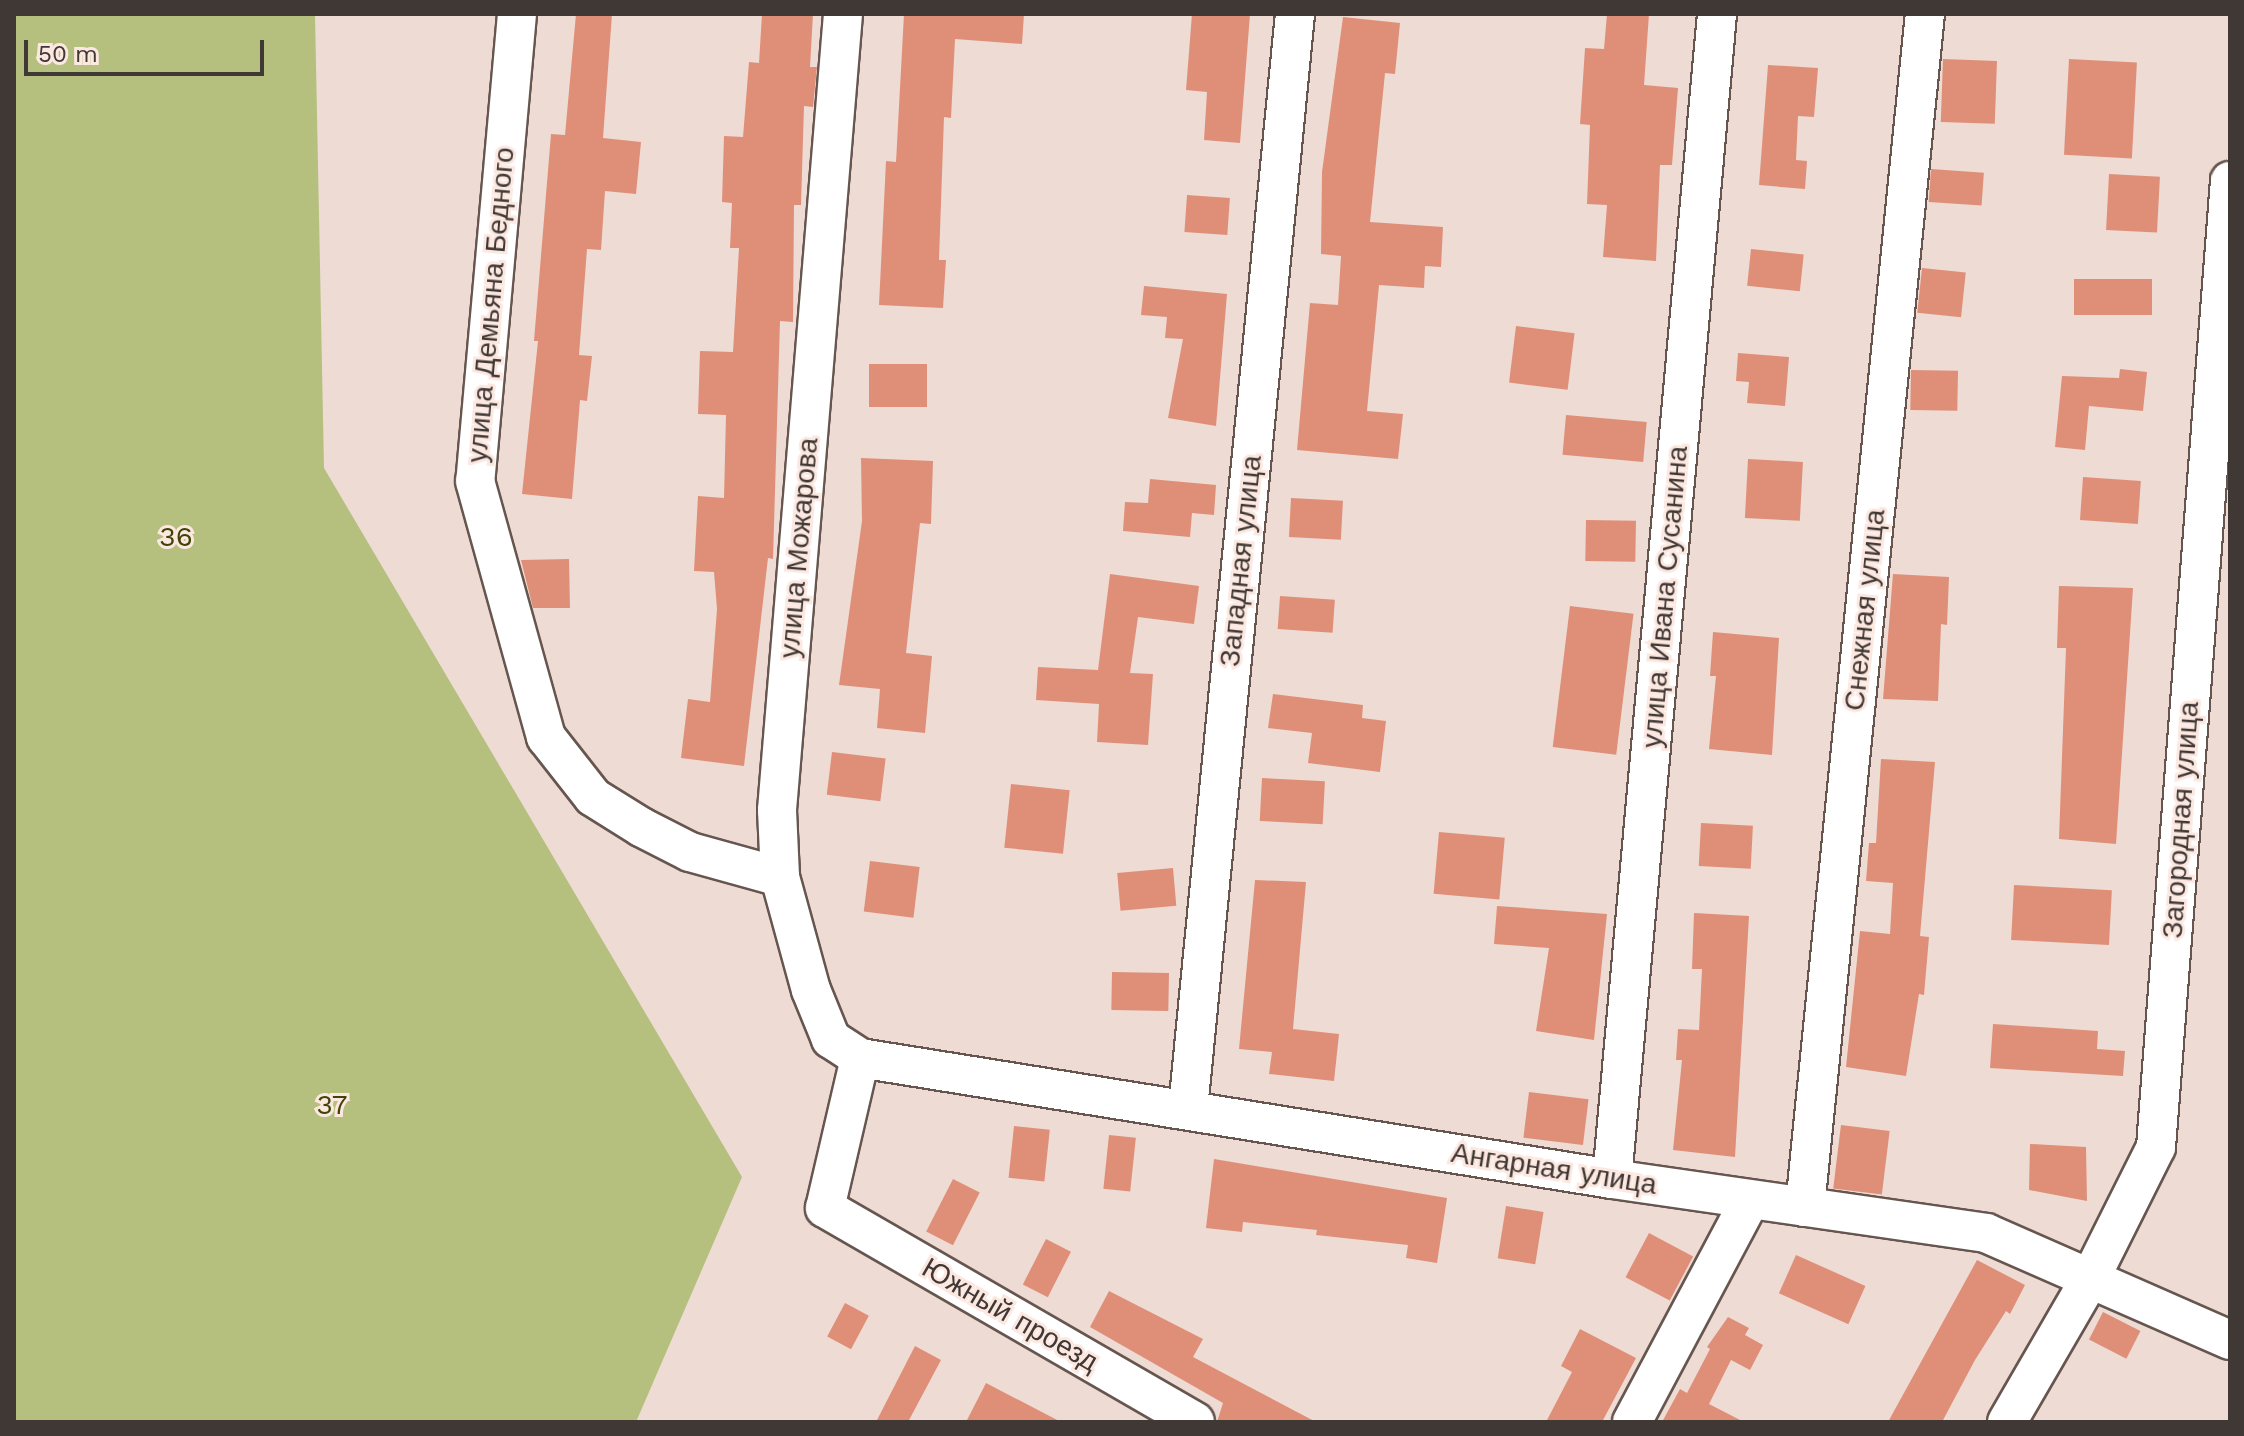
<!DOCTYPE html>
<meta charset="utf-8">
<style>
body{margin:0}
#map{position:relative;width:2244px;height:1436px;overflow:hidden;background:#eedbd4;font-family:"Work Sans",sans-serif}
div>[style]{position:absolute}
.green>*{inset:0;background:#b5c07e}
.building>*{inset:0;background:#df8f78;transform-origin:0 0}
.roads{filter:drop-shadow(2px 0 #66564f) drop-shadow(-2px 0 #66564f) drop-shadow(0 2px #66564f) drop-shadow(0 -2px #66564f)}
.minor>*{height:38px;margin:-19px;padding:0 19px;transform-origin:19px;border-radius:19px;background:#fff}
span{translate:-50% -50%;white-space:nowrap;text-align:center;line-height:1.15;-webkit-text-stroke:6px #fce8e1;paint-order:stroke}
.street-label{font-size:28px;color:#3f3835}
.park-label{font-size:28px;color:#3e4406}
.frame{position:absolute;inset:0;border:16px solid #3f3835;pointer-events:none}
.scale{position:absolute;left:24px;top:40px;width:240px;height:36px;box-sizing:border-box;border:4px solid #3f3835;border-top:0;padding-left:10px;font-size:24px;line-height:28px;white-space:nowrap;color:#3f3835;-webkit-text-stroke:6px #fce8e1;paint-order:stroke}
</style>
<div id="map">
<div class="green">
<i style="clip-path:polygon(14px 14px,315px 14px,324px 468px,742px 1177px,636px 1422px,14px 1422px)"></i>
</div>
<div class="building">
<i style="clip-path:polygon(576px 14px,612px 14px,603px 138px,641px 142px,636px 194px,605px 191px,601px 250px,587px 249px,579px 355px,592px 356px,587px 401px,580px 400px,572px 499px,522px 494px,538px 341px,534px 341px,551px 134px,565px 135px)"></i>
<i style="clip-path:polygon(762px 14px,813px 14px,810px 67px,817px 67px,813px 107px,804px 106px,801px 205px,794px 205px,793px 322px,780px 321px,773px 559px,768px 558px,744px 766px,681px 758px,688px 699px,710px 702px,717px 609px,714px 572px,694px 571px,698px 496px,724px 498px,726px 415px,698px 414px,700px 351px,733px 352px,739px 248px,730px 248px,732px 203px,722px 202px,724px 136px,743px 137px,749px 62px,759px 63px)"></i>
<i style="clip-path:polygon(904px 14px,1024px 14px,1022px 44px,955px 39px,951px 118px,944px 117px,939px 260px,946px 260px,943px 308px,879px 305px,886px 161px,896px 162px)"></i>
<i style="clip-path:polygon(1192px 14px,1250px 14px,1240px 143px,1204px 140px,1207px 92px,1186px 90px)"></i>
<i style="clip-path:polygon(1607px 14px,1649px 14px,1644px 85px,1678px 88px,1672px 165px,1660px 165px,1656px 261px,1603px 257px,1607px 205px,1587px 204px,1590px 125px,1580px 124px,1585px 48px,1604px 49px)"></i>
<i style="clip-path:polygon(1343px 17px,1400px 23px,1395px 74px,1385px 73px,1370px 222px,1443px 227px,1441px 267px,1425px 266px,1424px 288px,1379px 285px,1367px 411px,1403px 414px,1398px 459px,1297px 450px,1310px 303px,1338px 305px,1341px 256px,1321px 254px,1322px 172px)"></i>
<i style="left:1943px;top:59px;width:54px;height:63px;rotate:2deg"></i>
<i style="left:2069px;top:59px;width:68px;height:96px;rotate:3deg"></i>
<i style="clip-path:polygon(1768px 65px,1818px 68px,1814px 117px,1798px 116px,1796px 160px,1807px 161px,1805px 189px,1759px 185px)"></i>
<i style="left:1931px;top:169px;width:53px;height:33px;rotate:4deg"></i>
<i style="left:2109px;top:174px;width:51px;height:56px;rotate:3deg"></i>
<i style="left:1187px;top:195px;width:43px;height:37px;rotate:4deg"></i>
<i style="left:1751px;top:249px;width:53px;height:37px;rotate:6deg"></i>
<i style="left:1922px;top:268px;width:44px;height:45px;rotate:6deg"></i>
<i style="left:2074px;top:279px;width:78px;height:36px"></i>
<i style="clip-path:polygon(1144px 286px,1227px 294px,1216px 426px,1168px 418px,1183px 339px,1165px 338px,1167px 317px,1141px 315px)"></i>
<i style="left:1516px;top:326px;width:59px;height:57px;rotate:7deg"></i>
<i style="clip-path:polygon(1738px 353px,1789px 357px,1785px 406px,1747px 403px,1749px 382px,1736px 381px)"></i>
<i style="left:869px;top:364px;width:58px;height:43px"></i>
<i style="clip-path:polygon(2120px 369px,2147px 372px,2143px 411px,2089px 406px,2085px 450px,2055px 447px,2062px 376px,2119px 378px)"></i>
<i style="left:1911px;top:370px;width:47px;height:40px;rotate:1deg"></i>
<i style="left:1566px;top:415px;width:81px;height:40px;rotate:5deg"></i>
<i style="clip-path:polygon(861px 458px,933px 461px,931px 524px,920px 523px,906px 653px,932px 656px,925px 733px,877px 728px,880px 689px,839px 685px,862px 521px)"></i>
<i style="left:1748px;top:459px;width:55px;height:59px;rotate:3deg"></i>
<i style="left:2083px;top:477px;width:58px;height:43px;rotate:4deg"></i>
<i style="clip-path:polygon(1150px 479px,1216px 485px,1214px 515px,1192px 513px,1190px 537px,1123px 531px,1125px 502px,1148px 503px)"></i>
<i style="left:1291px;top:498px;width:52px;height:39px;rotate:3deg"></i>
<i style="left:1586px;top:520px;width:50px;height:41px;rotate:1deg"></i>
<i style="clip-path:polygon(569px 559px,570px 608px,533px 608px,521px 560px)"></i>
<i style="clip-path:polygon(1110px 574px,1199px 586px,1194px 624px,1138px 617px,1130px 673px,1153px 674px,1148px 745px,1097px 742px,1099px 704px,1036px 700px,1038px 667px,1098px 670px)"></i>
<i style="clip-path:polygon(1893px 574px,1949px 577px,1947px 625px,1941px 624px,1938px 701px,1883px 699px)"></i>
<i style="clip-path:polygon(2059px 586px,2133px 588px,2116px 844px,2059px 839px,2066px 648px,2057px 648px)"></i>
<i style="left:1280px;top:596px;width:55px;height:33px;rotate:4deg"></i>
<i style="left:1570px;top:606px;width:64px;height:142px;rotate:7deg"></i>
<i style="clip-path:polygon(1713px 632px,1779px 638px,1772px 755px,1709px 749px,1716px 676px,1710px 676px)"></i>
<i style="clip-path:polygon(1273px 694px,1363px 705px,1362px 718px,1386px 721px,1380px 772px,1308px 763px,1312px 733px,1268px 728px)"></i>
<i style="left:832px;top:752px;width:54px;height:43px;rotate:7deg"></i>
<i style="clip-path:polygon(1881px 759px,1935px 762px,1920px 936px,1929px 937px,1924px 995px,1919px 994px,1906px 1076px,1846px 1067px,1860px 931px,1890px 934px,1893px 883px,1866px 881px,1869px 843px,1876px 843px)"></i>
<i style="left:1262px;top:778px;width:63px;height:43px;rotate:3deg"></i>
<i style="left:1011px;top:784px;width:59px;height:64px;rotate:6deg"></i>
<i style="left:1701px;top:823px;width:52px;height:43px;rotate:3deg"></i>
<i style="left:1439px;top:832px;width:66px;height:62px;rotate:5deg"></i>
<i style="left:870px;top:861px;width:50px;height:51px;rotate:7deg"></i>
<i style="left:1173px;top:868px;width:38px;height:56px;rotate:85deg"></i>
<i style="clip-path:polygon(1255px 880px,1306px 882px,1293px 1029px,1339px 1034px,1334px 1081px,1269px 1074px,1272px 1052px,1239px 1049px)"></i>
<i style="left:2014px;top:885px;width:98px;height:55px;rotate:3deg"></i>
<i style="clip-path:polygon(1497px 906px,1607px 914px,1594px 1040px,1536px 1031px,1549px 948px,1494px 944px)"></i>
<i style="clip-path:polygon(1694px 913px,1749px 916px,1735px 1157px,1673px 1150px,1682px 1060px,1676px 1060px,1678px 1029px,1699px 1030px,1702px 969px,1692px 969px)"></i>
<i style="left:1112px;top:972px;width:57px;height:38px;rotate:1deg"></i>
<i style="clip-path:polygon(1993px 1024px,2098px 1031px,2097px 1049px,2125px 1051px,2123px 1076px,1990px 1068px)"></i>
<i style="left:1529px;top:1092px;width:60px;height:46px;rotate:7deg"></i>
<i style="left:1841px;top:1125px;width:49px;height:64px;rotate:7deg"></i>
<i style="left:1014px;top:1126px;width:36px;height:52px;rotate:6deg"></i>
<i style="left:1109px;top:1135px;width:27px;height:54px;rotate:6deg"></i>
<i style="clip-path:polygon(2030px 1144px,2086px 1147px,2087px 1201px,2029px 1190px)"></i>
<i style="clip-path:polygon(1214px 1159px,1447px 1198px,1437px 1263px,1406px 1258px,1408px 1245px,1316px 1235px,1317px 1230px,1243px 1222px,1242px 1232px,1206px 1228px)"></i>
<i style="left:953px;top:1179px;width:30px;height:59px;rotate:27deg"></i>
<i style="left:1506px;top:1206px;width:38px;height:53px;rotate:9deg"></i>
<i style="left:1649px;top:1233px;width:50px;height:50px;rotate:28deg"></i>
<i style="left:1046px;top:1239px;width:28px;height:51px;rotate:27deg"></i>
<i style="left:1796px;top:1255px;width:76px;height:42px;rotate:24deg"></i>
<i style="clip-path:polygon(1977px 1260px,2025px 1285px,2010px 1314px,2006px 1311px,1975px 1360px,1942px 1422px,1888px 1422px)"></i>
<i style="clip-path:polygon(1109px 1291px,1203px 1339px,1193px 1357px,1316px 1422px,1217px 1422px,1223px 1403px,1090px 1327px)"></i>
<i style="left:845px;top:1303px;width:27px;height:38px;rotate:28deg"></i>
<i style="left:2103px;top:1312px;width:42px;height:31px;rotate:27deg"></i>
<i style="clip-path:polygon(1728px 1317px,1749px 1328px,1745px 1335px,1763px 1345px,1750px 1370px,1731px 1360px,1709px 1404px,1744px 1422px,1662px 1422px,1680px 1389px,1687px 1393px,1710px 1349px,1707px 1347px)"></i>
<i style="clip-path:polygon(1580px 1329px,1636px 1358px,1602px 1422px,1546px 1422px,1572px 1372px,1561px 1366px)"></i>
<i style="clip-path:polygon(915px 1346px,941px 1360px,908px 1422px,876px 1422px)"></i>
<i style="clip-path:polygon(986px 1383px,1061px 1422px,966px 1422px)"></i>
</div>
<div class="roads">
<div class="minor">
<i style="left:517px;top:14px;width:469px;rotate:95.1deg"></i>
<i style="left:475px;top:481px;width:266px;rotate:74.5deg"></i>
<i style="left:546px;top:737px;width:76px;rotate:51.9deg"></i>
<i style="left:593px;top:797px;width:57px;rotate:32deg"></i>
<i style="left:641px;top:827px;width:55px;rotate:27deg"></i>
<i style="left:690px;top:852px;width:93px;rotate:15.5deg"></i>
<i style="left:843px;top:14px;width:799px;rotate:94.74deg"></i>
<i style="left:777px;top:810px;width:67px;rotate:87.4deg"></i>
<i style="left:780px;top:877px;width:117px;rotate:74.7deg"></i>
<i style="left:811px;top:990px;width:53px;rotate:67.8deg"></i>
<i style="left:831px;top:1039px;width:35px;rotate:33deg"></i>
<i style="left:860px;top:1058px;width:762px;rotate:9.14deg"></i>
<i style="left:1612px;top:1179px;width:378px;rotate:8.2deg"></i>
<i style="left:1986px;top:1233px;width:266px;rotate:23.7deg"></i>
<i style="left:860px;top:1058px;width:154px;rotate:103.1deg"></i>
<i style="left:825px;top:1208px;width:427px;rotate:30deg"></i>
<i style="left:1188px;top:1109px;width:1100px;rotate:-84.42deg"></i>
<i style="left:1612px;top:1179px;width:1170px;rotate:-84.85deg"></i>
<i style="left:1805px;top:1207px;width:1199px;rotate:-84.26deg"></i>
<i style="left:1632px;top:1422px;width:251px;rotate:-62deg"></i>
<i style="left:2007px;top:1422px;width:168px;rotate:-59.9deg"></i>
<i style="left:2091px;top:1277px;width:145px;rotate:-63.4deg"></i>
<i style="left:2156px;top:1147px;width:969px;rotate:-85.62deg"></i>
</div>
</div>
<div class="street-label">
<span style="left:491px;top:305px;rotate:-85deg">улица Демьяна Бедного</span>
<span style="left:799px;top:548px;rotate:-85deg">улица Можарова</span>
<span style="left:1241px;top:561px;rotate:-84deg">Западная улица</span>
<span style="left:1665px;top:597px;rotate:-85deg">улица Ивана Сусанина</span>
<span style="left:1865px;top:610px;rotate:-84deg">Снежная улица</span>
<span style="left:2181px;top:820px;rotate:-86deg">Загородная улица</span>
<span style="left:1554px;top:1169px;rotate:9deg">Ангарная улица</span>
<span style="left:1010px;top:1315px;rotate:30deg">Южный проезд</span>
</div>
<div class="park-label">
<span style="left:176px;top:537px">36</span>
<span style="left:332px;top:1105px">37</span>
</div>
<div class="frame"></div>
<div class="scale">50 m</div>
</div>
